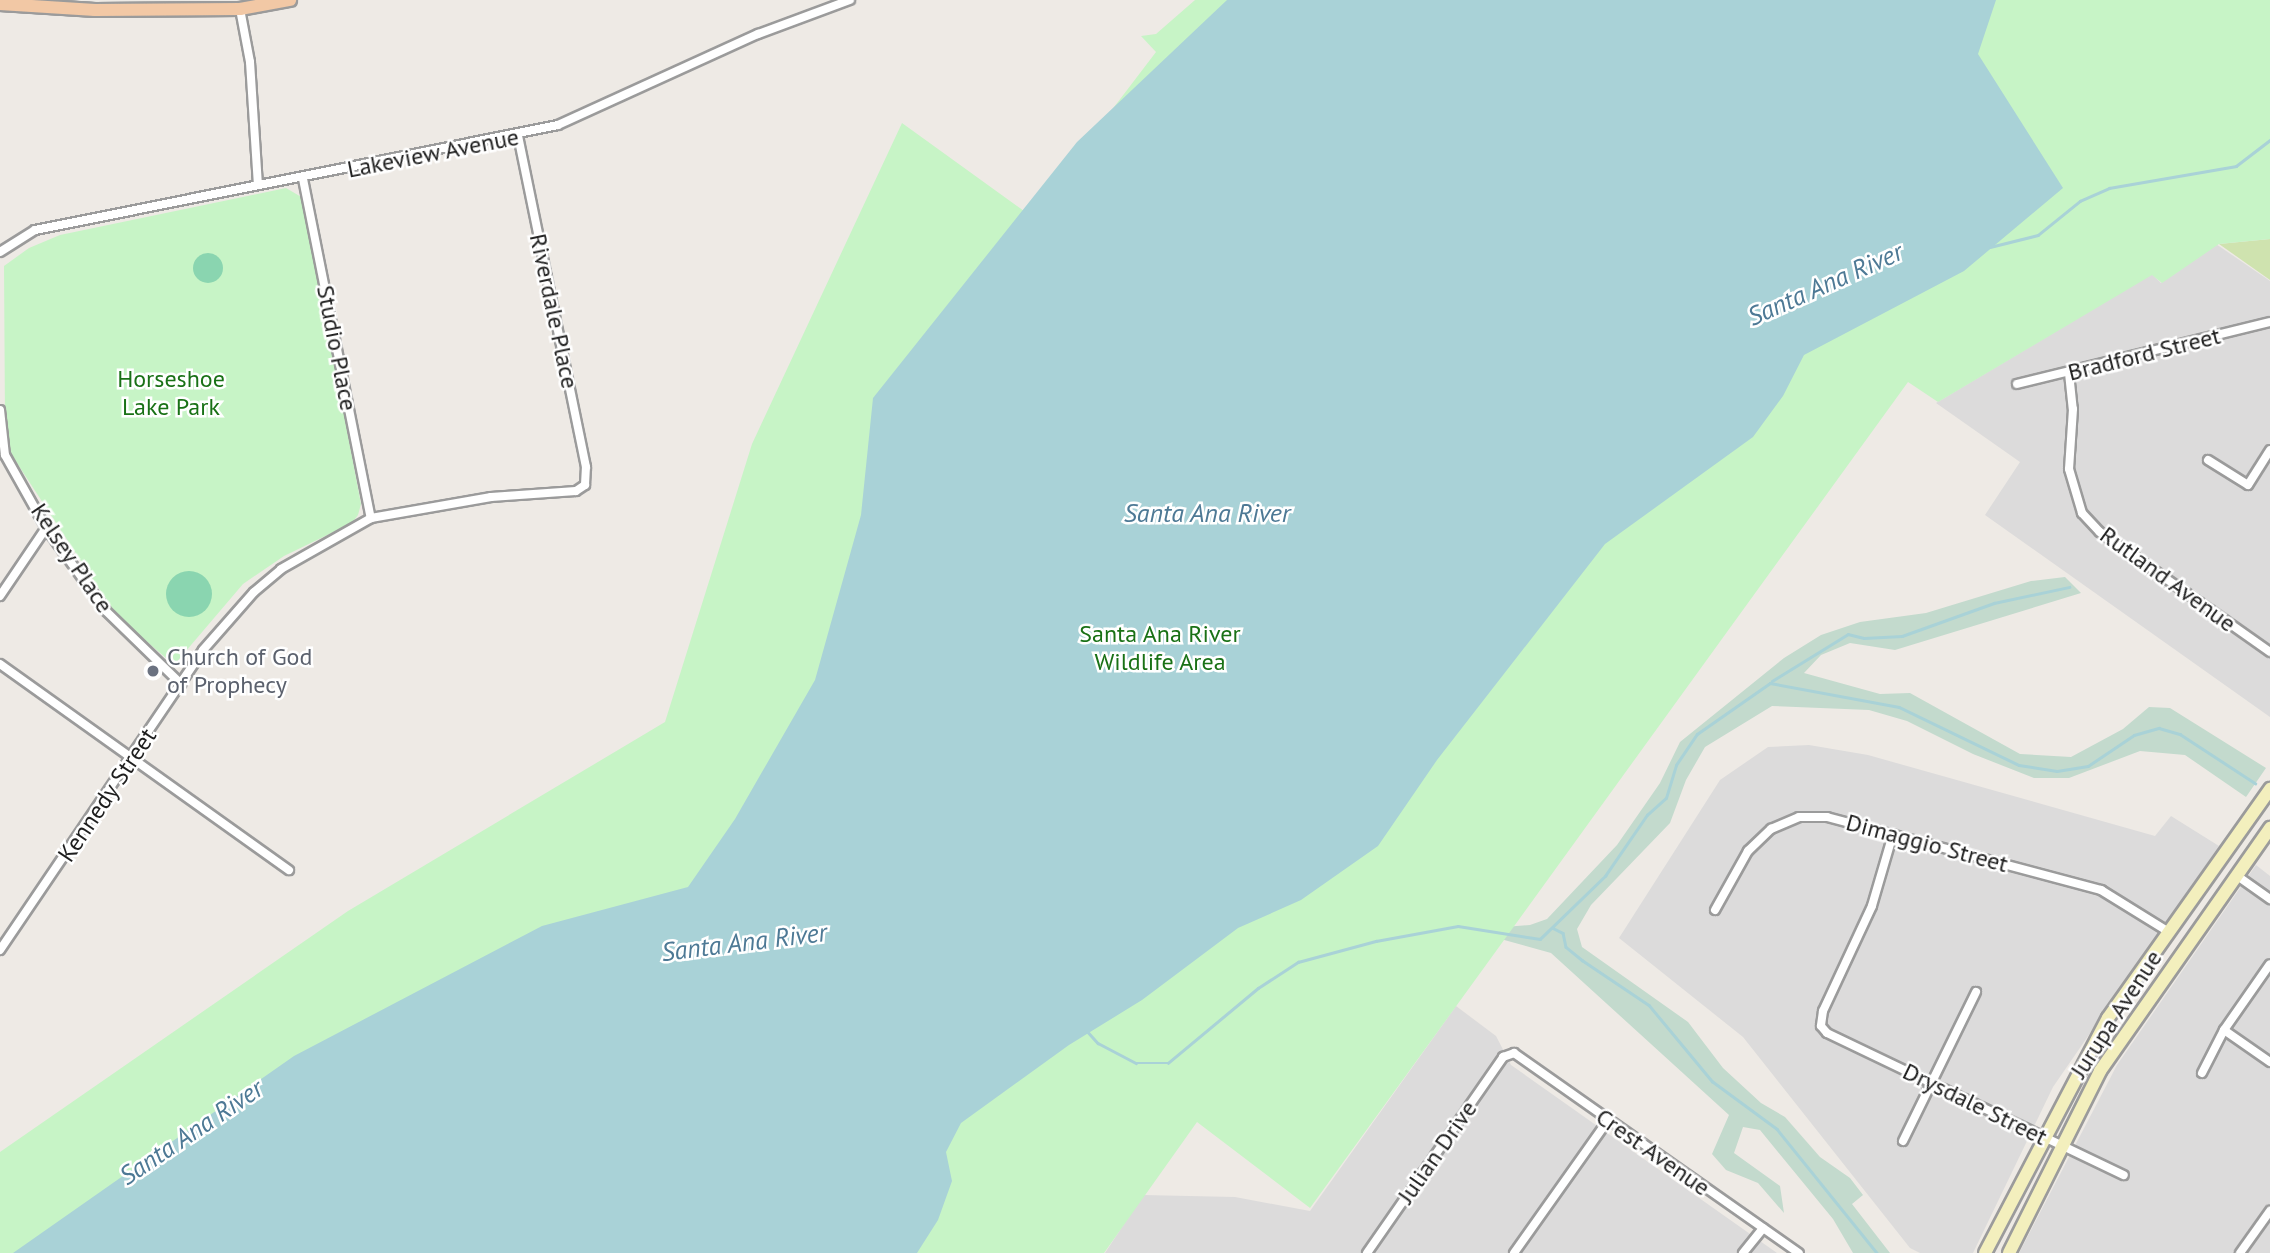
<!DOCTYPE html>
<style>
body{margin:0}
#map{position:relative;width:2270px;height:1253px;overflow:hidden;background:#eeeae5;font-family:"PT Sans",sans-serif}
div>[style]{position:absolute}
.residential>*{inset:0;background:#dcdbdb}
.grass>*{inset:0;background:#cfe3af}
.wetland>*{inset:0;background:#c3dacd}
.park>*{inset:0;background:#c7f4c6}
.pitch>*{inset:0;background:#8ad5b0}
.round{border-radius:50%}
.water>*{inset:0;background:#a9d2d7}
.stream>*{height:2.5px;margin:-1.25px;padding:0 1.25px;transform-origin:1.25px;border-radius:1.25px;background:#a9d2d7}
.roads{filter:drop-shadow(2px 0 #9b9b9b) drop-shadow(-2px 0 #9b9b9b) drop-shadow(0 2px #9b9b9b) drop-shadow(0 -2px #9b9b9b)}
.street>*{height:8px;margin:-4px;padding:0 4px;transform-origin:4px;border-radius:4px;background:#fff}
.secondary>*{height:12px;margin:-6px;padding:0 6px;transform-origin:6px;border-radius:6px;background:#f3efbd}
.primary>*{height:12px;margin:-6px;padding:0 6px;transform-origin:6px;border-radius:6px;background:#f2c8a5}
.dots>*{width:19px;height:19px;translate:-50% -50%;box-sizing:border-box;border:4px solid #fff;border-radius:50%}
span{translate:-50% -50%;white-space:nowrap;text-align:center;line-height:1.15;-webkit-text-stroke:5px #fff;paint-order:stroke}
.street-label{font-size:24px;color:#1e1e1e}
.park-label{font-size:24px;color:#197116}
.worship-label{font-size:24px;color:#5b616d}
.left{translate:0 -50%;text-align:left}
.water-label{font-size:26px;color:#4d7995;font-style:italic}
</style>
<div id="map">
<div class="residential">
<i style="clip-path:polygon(2216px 244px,2270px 281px,2270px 717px,1985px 515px,2020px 462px,1936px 403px,2152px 274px,2161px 283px)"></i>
<i style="clip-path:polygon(1809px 745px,1868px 755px,2155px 836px,2171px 816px,2219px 846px,2053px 1087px,1973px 1253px,1920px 1253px,1910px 1248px,1743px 1037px,1619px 938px,1720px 780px,1768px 747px)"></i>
<i style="clip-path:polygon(2256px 865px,2270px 876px,2270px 1253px,2019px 1253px,2117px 1065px)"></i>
<i style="clip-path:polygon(1456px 1006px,1496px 1036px,1511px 1065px,1777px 1253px,1105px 1253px,1143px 1195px,1235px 1197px,1310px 1211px)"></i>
</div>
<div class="grass">
<i style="clip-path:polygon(2270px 239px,2270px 280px,2219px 244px)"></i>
</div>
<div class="wetland">
<i style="clip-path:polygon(2065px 577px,2081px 593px,1895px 650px,1850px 643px,1821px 655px,1804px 673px,1880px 694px,1910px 693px,2020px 754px,2071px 757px,2123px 729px,2149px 707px,2170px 708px,2266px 768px,2246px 797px,2185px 755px,2140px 751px,2069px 778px,2034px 778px,1973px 754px,1907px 721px,1869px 710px,1772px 706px,1705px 747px,1686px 780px,1670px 823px,1591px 905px,1577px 929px,1582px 947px,1688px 1022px,1723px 1068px,1761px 1103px,1785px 1117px,1820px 1157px,1850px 1178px,1863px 1195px,1852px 1204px,1890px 1253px,1853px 1253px,1833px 1219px,1760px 1130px,1743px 1127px,1734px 1153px,1780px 1186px,1784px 1213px,1758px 1183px,1726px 1170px,1712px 1154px,1729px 1115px,1551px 953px,1468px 930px,1530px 925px,1547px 919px,1617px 845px,1660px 783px,1680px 742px,1784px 658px,1821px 635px,1860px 622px,1926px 613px,2031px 581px)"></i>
</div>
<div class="park">
<i style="clip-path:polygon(1195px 0,2270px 0,2270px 239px,2219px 244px,2162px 283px,2152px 275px,1938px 402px,1908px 382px,1310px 1208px,1197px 1122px,1104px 1253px,0 1253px,0 1152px,348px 911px,665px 722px,752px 444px,902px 123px,1031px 216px,1156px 52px,1141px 36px,1156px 34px)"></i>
<i style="clip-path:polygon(286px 188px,303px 198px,361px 504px,358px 515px,352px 523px,284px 556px,243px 584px,174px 665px,117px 616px,11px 454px,5px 421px,4px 266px,29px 248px,60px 235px)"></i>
</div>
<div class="pitch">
<i class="round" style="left:193px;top:253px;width:30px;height:30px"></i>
<i class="round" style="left:166px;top:571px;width:46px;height:46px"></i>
</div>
<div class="water">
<i style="clip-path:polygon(1227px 0,1996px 0,1978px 54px,2063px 188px,1964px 271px,1804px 355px,1783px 396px,1753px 437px,1605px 544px,1437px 760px,1378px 846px,1301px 900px,1238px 928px,1142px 1000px,1069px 1045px,961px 1123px,946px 1152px,952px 1181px,938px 1220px,917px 1253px,13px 1253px,294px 1056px,542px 926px,688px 887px,735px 819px,815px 680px,861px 515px,873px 398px,1077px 142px)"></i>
</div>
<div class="stream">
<i style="left:1990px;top:247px;width:49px;rotate:-14deg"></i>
<i style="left:2038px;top:235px;width:54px;rotate:-39deg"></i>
<i style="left:2080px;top:201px;width:32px;rotate:-24deg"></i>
<i style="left:2109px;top:188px;width:129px;rotate:-9.8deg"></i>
<i style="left:2236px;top:166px;width:43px;rotate:-37.4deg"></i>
<i style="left:1772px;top:681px;width:89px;rotate:-31.7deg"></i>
<i style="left:1848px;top:634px;width:16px;rotate:14deg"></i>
<i style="left:1864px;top:638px;width:38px;rotate:-3deg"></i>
<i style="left:1902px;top:636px;width:98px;rotate:-19.7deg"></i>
<i style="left:1994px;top:603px;width:77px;rotate:-12deg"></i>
<i style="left:1553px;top:928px;width:11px;rotate:27deg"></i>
<i style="left:1563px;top:933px;width:14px;rotate:78deg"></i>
<i style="left:1566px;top:947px;width:21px;rotate:39deg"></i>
<i style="left:1582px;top:960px;width:81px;rotate:33.9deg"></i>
<i style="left:1649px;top:1005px;width:99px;rotate:50.3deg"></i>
<i style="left:1712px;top:1081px;width:81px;rotate:36.4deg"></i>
<i style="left:1777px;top:1129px;width:159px;rotate:51.1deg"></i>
<i style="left:1088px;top:1032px;width:15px;rotate:48deg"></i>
<i style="left:1098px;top:1043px;width:43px;rotate:27.8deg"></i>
<i style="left:1136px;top:1063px;width:32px"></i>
<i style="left:1168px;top:1063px;width:117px;rotate:-39.8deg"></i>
<i style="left:1258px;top:988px;width:48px;rotate:-33deg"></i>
<i style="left:1298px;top:962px;width:81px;rotate:-15.1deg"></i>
<i style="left:1376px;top:941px;width:83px;rotate:-10.4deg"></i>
<i style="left:1458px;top:926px;width:83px;rotate:9deg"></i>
<i style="left:1540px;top:939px;width:91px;rotate:-44.1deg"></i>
<i style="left:1605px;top:876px;width:74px;rotate:-55.5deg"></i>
<i style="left:1647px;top:815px;width:25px;rotate:-42deg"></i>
<i style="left:1666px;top:798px;width:34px;rotate:-73deg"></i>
<i style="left:1676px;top:765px;width:37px;rotate:-56deg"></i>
<i style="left:1697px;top:734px;width:89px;rotate:-34.9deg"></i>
<i style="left:1770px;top:683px;width:131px;rotate:10.5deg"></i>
<i style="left:1899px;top:707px;width:133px;rotate:25.8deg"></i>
<i style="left:2019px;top:765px;width:38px;rotate:9deg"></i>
<i style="left:2057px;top:771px;width:31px;rotate:-9deg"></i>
<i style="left:2088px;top:766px;width:55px;rotate:-34deg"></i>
<i style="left:2134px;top:735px;width:26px;rotate:-16deg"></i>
<i style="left:2159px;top:728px;width:22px;rotate:16deg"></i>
<i style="left:2180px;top:734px;width:90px;rotate:33.2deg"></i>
</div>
<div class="roads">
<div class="street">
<i style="left:240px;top:9px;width:54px;rotate:79.3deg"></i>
<i style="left:250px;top:62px;width:123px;rotate:86.3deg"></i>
<i style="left:303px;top:179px;width:346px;rotate:78.7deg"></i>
<i style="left:0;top:252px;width:41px;rotate:-32.2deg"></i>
<i style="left:35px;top:230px;width:533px;rotate:-11.35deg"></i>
<i style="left:558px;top:125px;width:220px;rotate:-24.5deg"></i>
<i style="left:758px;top:34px;width:98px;rotate:-20.3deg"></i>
<i style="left:2069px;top:373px;width:36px;rotate:84deg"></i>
<i style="left:2073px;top:409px;width:60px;rotate:93.8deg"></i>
<i style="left:2069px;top:469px;width:46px;rotate:73.5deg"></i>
<i style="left:2082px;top:513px;width:26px;rotate:47deg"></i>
<i style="left:2100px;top:532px;width:208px;rotate:35.2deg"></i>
<i style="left:2017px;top:384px;width:260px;rotate:-13.8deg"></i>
<i style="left:0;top:410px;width:45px;rotate:83.7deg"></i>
<i style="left:5px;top:455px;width:84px;rotate:60.7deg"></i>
<i style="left:46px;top:528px;width:102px;rotate:54.1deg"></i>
<i style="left:106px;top:611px;width:105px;rotate:44.2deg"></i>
<i style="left:2208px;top:460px;width:47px;rotate:32deg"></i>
<i style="left:2248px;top:485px;width:41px;rotate:-57.8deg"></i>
<i style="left:0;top:596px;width:82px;rotate:-55.9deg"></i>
<i style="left:0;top:664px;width:355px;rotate:35.5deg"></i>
<i style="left:1893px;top:834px;width:75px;rotate:106.3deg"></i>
<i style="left:1872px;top:906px;width:116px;rotate:115deg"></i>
<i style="left:1823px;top:1011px;width:15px;rotate:98deg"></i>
<i style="left:1821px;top:1026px;width:9px;rotate:49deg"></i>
<i style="left:1827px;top:1033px;width:329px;rotate:25.6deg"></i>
<i style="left:2236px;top:875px;width:42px;rotate:35.2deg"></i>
<i style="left:1715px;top:910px;width:68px;rotate:-60.8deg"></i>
<i style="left:1748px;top:851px;width:32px;rotate:-44deg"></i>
<i style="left:1771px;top:829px;width:30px;rotate:-23deg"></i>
<i style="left:1799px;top:817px;width:28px"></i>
<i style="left:1827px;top:817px;width:284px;rotate:14.9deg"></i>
<i style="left:2101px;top:890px;width:80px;rotate:31.7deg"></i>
<i style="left:0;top:950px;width:362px;rotate:-55.9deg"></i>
<i style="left:203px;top:650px;width:77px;rotate:-48.7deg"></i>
<i style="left:254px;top:592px;width:35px;rotate:-40deg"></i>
<i style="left:281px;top:569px;width:103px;rotate:-29.5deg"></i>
<i style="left:371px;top:518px;width:122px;rotate:-9.9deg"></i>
<i style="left:491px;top:497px;width:85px;rotate:-4deg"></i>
<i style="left:576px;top:491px;width:11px;rotate:-34deg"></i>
<i style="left:585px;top:485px;width:18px;rotate:-87deg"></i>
<i style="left:586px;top:467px;width:338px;rotate:-101.6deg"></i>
<i style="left:2224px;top:1030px;width:56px;rotate:34.8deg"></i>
<i style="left:2202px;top:1073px;width:48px;rotate:-62.9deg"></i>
<i style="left:2224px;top:1030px;width:80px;rotate:-55.1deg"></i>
<i style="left:1903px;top:1141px;width:166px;rotate:-63.9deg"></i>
<i style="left:1367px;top:1253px;width:239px;rotate:-55.2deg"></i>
<i style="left:1503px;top:1057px;width:12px;rotate:-20deg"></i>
<i style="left:1514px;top:1053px;width:348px;rotate:35.1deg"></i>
<i style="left:1514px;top:1253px;width:163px;rotate:-54.7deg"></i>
<i style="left:1743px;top:1253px;width:32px;rotate:-51deg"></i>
<i style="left:2240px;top:1253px;width:52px;rotate:-54.5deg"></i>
</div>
<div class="secondary">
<i style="left:1985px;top:1253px;width:265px;rotate:-62.4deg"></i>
<i style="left:2108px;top:1018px;width:281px;rotate:-54.7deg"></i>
<i style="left:2009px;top:1253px;width:203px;rotate:-63.4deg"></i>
<i style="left:2100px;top:1071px;width:297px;rotate:-55deg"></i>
</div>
<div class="primary">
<i style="left:0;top:4px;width:95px;rotate:3.6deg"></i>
<i style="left:95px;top:10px;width:145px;rotate:-0.4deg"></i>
<i style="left:240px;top:9px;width:51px;rotate:-10.2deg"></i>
</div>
</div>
<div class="dots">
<i style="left:153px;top:671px;background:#6b7280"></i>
</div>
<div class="street-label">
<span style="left:433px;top:153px;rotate:-11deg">Lakeview Avenue</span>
<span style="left:554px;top:311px;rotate:78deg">Riverdale Place</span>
<span style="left:337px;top:348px;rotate:79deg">Studio Place</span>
<span style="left:2144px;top:354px;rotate:-14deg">Bradford Street</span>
<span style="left:72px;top:558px;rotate:56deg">Kelsey Place</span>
<span style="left:2168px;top:579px;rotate:36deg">Rutland Avenue</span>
<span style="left:107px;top:795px;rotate:-56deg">Kennedy Street</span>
<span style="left:1927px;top:843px;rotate:15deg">Dimaggio Street</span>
<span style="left:2116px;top:1014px;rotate:-57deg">Jurupa Avenue</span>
<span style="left:1975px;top:1104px;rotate:26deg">Drysdale Street</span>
<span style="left:1437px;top:1152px;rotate:-55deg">Julian Drive</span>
<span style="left:1653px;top:1152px;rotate:35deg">Crest Avenue</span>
</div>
<div class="park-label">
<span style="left:171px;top:393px">Horseshoe<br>Lake Park</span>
<span style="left:1160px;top:648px">Santa Ana River<br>Wildlife Area</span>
</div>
<div class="worship-label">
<span class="left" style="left:167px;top:671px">Church of God<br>of Prophecy</span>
</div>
<div class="water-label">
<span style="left:1825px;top:284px;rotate:-24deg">Santa Ana River</span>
<span style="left:1207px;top:513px">Santa Ana River</span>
<span style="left:744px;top:942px;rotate:-7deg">Santa Ana River</span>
<span style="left:191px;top:1132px;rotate:-34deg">Santa Ana River</span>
</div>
</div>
